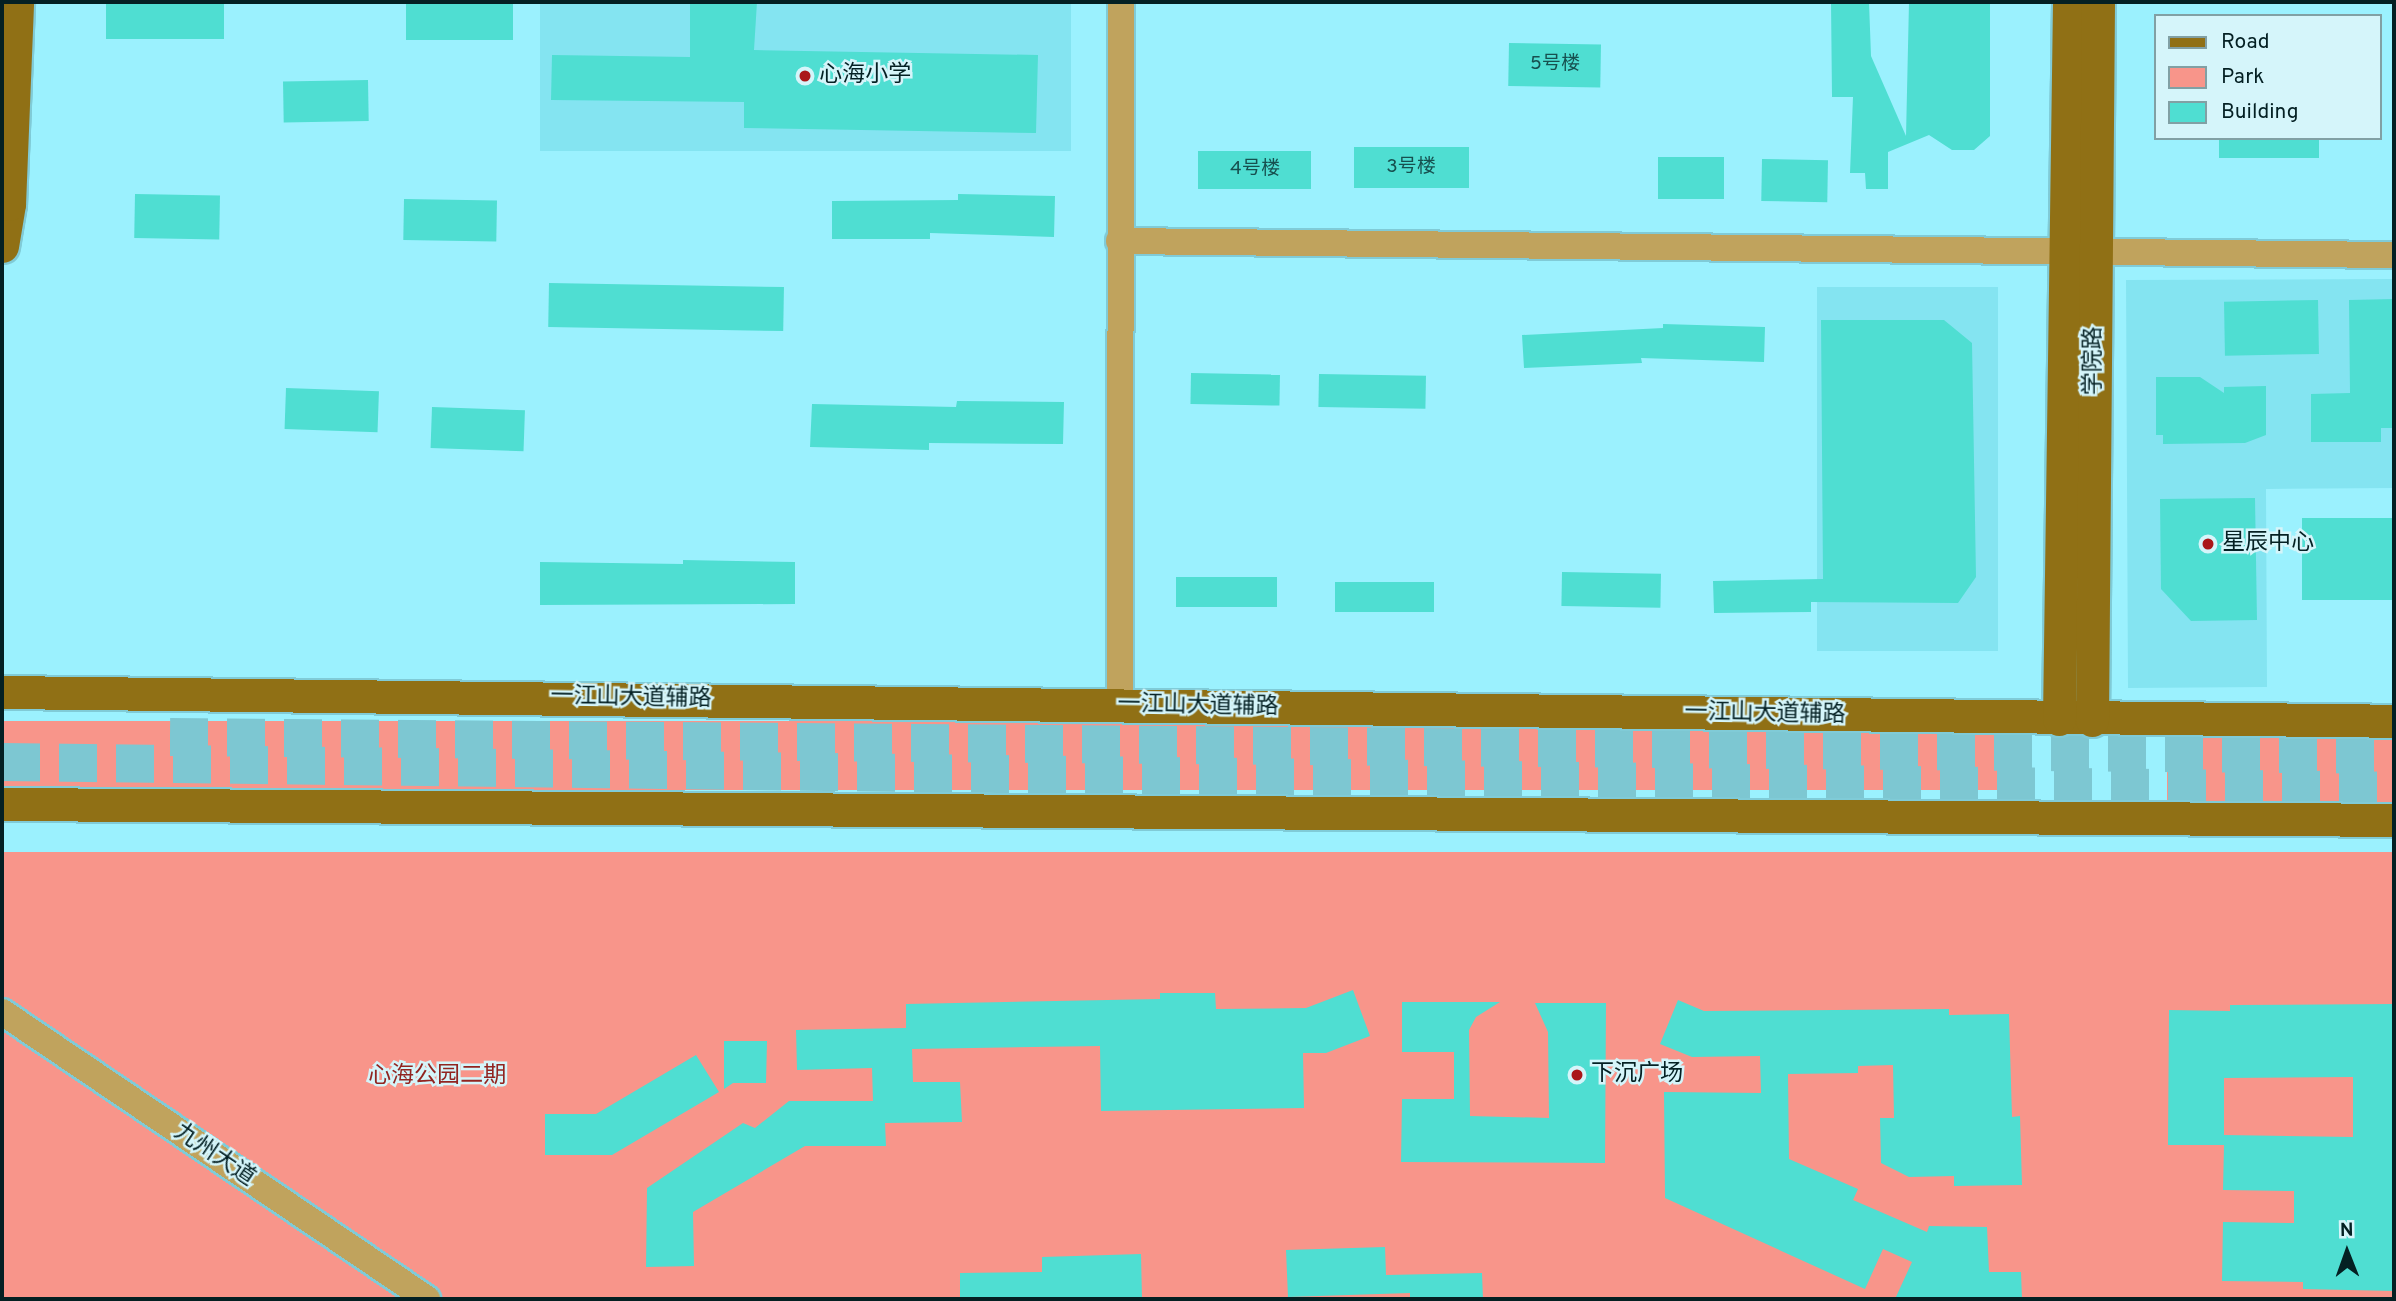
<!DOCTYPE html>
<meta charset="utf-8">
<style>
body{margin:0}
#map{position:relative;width:2396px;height:1301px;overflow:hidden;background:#9bf1fe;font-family:Overpass,"Noto Sans SC",sans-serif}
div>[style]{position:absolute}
.built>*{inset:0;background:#84e4f1;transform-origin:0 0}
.green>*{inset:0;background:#f8958a;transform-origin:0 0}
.building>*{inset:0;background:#4fded2;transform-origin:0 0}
.highway-tunnel>*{height:38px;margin-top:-19px;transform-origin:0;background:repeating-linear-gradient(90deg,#7dc7d2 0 38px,transparent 0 57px)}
.roads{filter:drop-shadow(2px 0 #80cbd7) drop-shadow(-2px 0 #80cbd7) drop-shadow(0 2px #80cbd7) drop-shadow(0 -2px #80cbd7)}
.minor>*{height:26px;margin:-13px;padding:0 13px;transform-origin:13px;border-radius:13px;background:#c0a35d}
.major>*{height:33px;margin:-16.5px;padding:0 16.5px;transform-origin:16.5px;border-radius:16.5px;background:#907015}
.dots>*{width:19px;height:19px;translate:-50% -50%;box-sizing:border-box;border:4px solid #d5f5fa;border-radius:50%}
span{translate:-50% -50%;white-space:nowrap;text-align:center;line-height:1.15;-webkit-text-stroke:5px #d5f5fa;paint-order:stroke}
.number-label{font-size:19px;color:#17504f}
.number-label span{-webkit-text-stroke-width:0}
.poi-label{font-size:23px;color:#042023}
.left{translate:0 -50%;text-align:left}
.street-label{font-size:23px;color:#042023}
.park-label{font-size:23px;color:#912420}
.frame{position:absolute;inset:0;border:4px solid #042023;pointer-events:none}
.legend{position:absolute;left:2154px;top:14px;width:228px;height:126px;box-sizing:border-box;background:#d5f5fa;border:2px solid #81a0a4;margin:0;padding:9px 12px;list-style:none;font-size:21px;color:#042023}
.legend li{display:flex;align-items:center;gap:14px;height:35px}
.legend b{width:35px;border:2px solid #81a0a4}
.north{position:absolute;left:2312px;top:1217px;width:70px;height:70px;-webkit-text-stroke:5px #d5f5fa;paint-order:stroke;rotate:359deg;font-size:19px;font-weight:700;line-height:28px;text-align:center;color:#042023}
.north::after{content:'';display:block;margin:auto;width:24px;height:32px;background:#042023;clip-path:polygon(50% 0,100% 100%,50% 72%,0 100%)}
</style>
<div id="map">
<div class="built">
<i style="left:540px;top:2px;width:531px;height:149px"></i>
<i style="clip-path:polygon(2394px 279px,2394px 488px,2266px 489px,2267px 687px,2128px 688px,2126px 280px)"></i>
<i style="left:1817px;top:287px;width:181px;height:364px"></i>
</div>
<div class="green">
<i style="left:2px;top:721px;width:1996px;height:69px"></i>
<i style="left:2167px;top:735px;width:227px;height:70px"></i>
<i style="left:2px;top:852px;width:2392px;height:447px"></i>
</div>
<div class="building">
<i style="left:106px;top:2px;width:118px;height:37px"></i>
<i style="left:406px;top:2px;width:107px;height:38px"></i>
<i style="clip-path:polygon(690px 2px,757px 2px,754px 50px,1038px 55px,1036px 133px,744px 128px,744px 102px,551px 100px,552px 55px,690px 57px)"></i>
<i style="clip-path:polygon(1831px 2px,1869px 2px,1871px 56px,1906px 136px,1909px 2px,1990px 2px,1990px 136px,1974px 150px,1952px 150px,1929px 135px,1888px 152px,1888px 189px,1866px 189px,1865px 173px,1850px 173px,1853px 97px,1832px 97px)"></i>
<i style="left:1509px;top:43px;width:92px;height:43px;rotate:1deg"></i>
<i style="left:368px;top:80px;width:41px;height:85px;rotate:89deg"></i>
<i style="left:2219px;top:138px;width:100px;height:20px"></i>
<i style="left:1354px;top:147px;width:115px;height:41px"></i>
<i style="left:1311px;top:151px;width:38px;height:113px;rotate:90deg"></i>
<i style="left:1658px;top:157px;width:66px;height:42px"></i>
<i style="left:1762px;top:159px;width:66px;height:42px;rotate:1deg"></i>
<i style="left:135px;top:194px;width:85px;height:44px;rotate:1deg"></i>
<i style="clip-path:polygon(958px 194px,1055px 196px,1054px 237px,930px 233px,930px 239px,832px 239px,832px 201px,958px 200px)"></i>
<i style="left:404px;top:199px;width:93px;height:41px;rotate:1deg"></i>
<i style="left:549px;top:283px;width:235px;height:44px;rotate:1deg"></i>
<i style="clip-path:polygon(2394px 299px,2394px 428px,2381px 428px,2381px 442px,2311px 442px,2311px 394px,2350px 393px,2349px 300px)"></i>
<i style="left:2318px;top:300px;width:54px;height:94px;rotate:89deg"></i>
<i style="clip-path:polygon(1821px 320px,1944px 320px,1972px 343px,1976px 577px,1958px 603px,1811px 602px,1811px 612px,1714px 613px,1713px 581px,1823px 579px)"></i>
<i style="clip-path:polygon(1663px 324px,1765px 327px,1764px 362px,1641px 358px,1642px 363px,1524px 368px,1522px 335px,1663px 328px)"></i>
<i style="left:1191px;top:373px;width:89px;height:31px;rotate:1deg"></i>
<i style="left:1319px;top:374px;width:107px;height:33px;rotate:1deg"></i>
<i style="clip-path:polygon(2156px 377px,2200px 377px,2224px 393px,2224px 387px,2266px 386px,2266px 435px,2245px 443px,2163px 444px,2163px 435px,2156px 435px)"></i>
<i style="left:286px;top:388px;width:93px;height:41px;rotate:2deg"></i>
<i style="clip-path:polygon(957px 401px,1064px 402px,1063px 444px,929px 443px,929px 450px,810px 447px,812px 404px,956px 407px)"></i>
<i style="left:432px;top:407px;width:93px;height:41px;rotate:2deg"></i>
<i style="clip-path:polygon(2255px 498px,2257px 620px,2191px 621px,2161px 589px,2160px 499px)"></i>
<i style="left:2302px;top:518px;width:92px;height:82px"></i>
<i style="clip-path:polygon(683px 560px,795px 562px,795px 604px,540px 605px,540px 562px,683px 564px)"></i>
<i style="left:1562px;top:572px;width:99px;height:34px;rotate:1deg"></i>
<i style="left:1176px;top:577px;width:101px;height:30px"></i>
<i style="left:1434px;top:582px;width:30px;height:99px;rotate:90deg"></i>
<i style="clip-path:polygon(1353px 990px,1370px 1036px,1326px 1053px,1303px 1053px,1304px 1108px,1101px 1111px,1100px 1046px,912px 1049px,913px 1082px,960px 1082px,962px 1122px,885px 1123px,886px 1146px,805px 1146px,693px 1212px,694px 1266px,646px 1267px,647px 1188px,743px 1123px,755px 1128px,789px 1101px,873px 1101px,872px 1068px,797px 1070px,796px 1030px,906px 1028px,906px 1004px,1160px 999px,1160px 993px,1215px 993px,1216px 1009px,1306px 1008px)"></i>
<i style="clip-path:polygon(1678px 1000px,1704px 1011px,1949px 1009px,1949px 1015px,2009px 1014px,2012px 1117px,2020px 1116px,2022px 1185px,1954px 1186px,1954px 1176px,1909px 1177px,1881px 1163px,1880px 1118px,1894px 1118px,1893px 1065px,1858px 1066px,1858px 1073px,1788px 1074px,1789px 1159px,1858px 1189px,1853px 1200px,1927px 1232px,1929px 1226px,1987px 1227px,1989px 1272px,2021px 1272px,2022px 1299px,1895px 1299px,1912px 1262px,1883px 1249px,1865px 1289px,1665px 1198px,1664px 1092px,1761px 1093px,1760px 1056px,1692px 1057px,1660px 1044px)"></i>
<i style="clip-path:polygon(1402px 1002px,1500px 1002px,1476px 1017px,1469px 1030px,1470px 1116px,1549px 1118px,1548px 1032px,1535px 1003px,1606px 1003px,1605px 1163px,1401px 1162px,1402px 1099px,1454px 1099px,1454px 1052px,1402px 1052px)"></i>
<i style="clip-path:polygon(evenodd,2394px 1004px,2394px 1291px,2303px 1289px,2303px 1282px,2222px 1281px,2223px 1222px,2294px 1223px,2294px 1191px,2223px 1190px,2224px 1145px,2168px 1145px,2169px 1010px,2230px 1011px,2230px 1005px,2394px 1004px,2353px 1077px,2353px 1137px,2224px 1135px,2224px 1141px,2224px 1078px,2353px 1077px)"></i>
<i style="clip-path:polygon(724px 1041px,767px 1041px,766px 1083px,733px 1083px,724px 1089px)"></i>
<i style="clip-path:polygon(696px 1055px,719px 1092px,612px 1155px,545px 1155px,545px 1114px,596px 1114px)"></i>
<i style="clip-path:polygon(1385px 1247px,1386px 1275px,1482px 1273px,1483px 1299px,1410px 1299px,1410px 1293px,1288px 1297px,1286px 1250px)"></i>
<i style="clip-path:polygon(1141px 1254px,1142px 1299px,960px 1299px,960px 1273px,1042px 1272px,1042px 1257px)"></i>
</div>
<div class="highway-tunnel">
<i style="left:170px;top:737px;width:2224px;rotate:0.46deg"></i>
<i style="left:2px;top:762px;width:2392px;rotate:0.69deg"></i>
</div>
<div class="roads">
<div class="minor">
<i style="left:1119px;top:241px;width:1275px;rotate:0.63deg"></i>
<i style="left:1120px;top:706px;width:704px;rotate:-89.92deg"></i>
<i style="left:2px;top:1012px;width:513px;rotate:34.03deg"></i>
</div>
<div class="major">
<i style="left:2px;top:246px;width:43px;rotate:-80.5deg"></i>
<i style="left:9px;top:204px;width:202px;rotate:-87.7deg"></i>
<i style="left:2px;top:692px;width:2392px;rotate:0.69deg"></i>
<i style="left:2059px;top:719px;width:717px;rotate:-89.2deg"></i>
<i style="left:2092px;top:720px;width:718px;rotate:-89.52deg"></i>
<i style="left:2px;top:804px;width:2392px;rotate:0.38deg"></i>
</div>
</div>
<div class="dots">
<i style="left:805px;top:76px;background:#aa1719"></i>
<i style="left:2208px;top:544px;background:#aa1719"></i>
<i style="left:1577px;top:1075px;background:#aa1719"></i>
</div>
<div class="number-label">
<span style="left:1555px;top:65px">5号楼</span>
<span style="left:1411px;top:168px">3号楼</span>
<span style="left:1255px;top:170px">4号楼</span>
</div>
<div class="poi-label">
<span class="left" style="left:819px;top:76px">心海小学</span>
<span class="left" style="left:2222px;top:544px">星辰中心</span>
<span class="left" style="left:1591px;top:1075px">下沉广场</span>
</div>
<div class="street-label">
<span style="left:2095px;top:361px;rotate:-90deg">学院路</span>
<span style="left:631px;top:699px;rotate:1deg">一江山大道辅路</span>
<span style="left:1198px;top:707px;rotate:1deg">一江山大道辅路</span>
<span style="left:1765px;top:715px;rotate:1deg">一江山大道辅路</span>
<span style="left:214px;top:1156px;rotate:34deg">九州大道</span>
</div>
<div class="park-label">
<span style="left:437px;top:1077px">心海公园二期</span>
</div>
<div class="frame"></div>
<ul class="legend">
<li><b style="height:9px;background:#907015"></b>Road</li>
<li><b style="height:19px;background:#f8958a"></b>Park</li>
<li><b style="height:19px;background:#4fded2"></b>Building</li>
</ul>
<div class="north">N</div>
</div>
